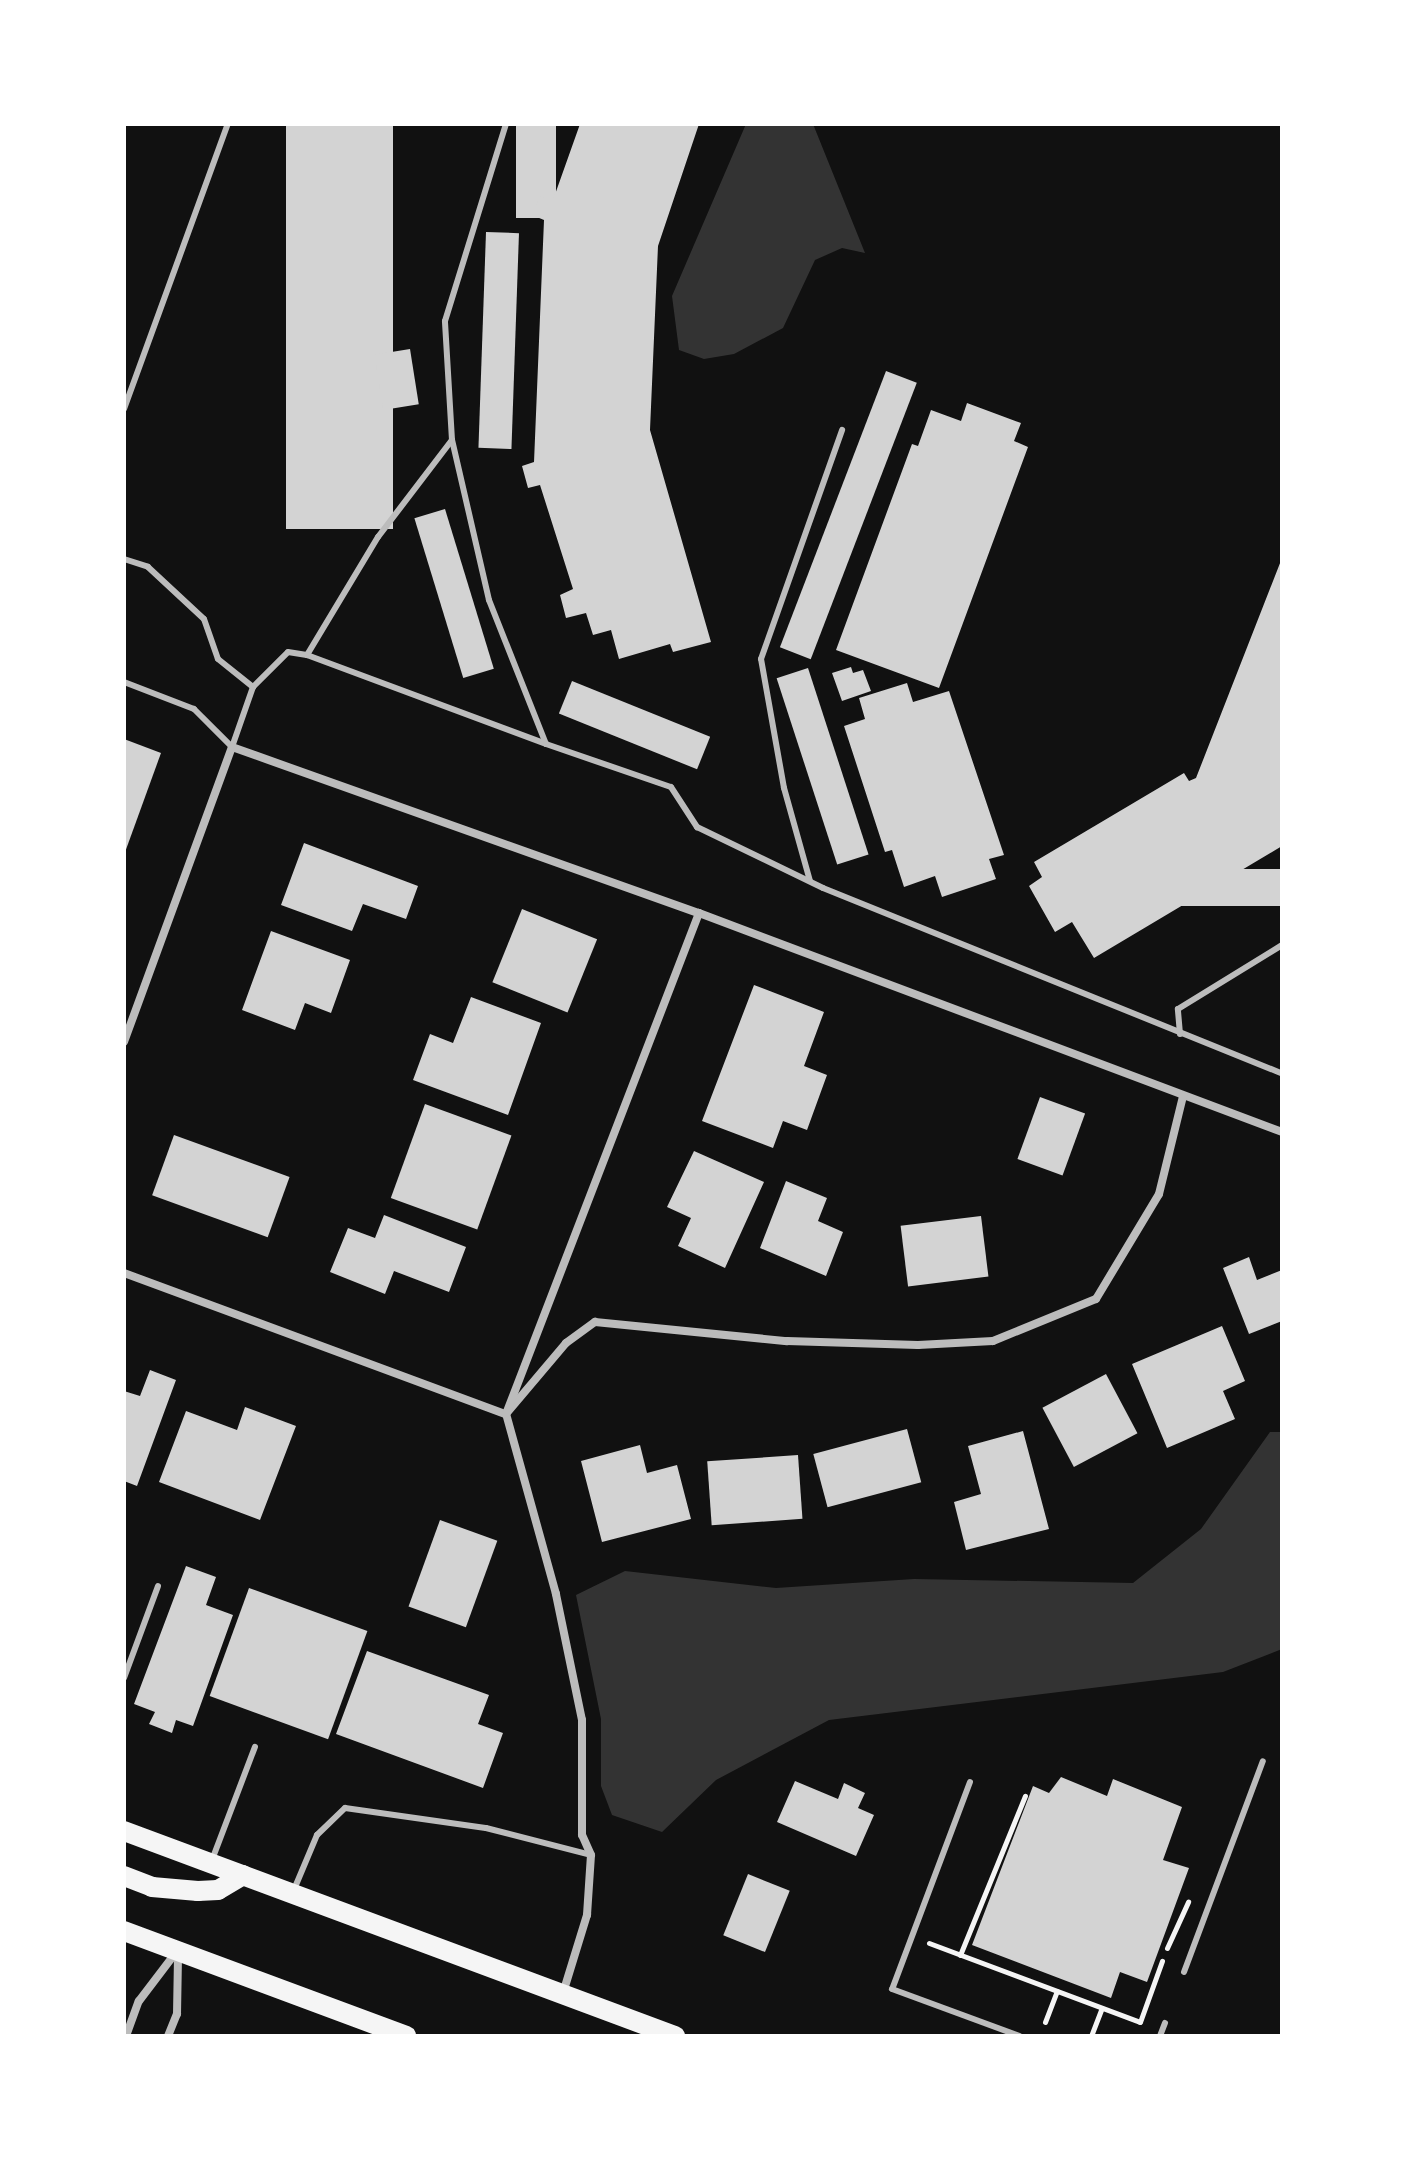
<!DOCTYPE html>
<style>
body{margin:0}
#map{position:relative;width:1406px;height:2160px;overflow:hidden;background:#111;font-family:Quicksand,sans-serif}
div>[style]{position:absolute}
.water>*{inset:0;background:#333}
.building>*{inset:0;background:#d3d3d3;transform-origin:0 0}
.path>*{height:5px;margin:-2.5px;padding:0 2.5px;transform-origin:2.5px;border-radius:2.5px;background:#f5f5f5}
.service>*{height:6px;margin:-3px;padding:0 3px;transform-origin:3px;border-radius:3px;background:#bcbcbc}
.minor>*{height:8px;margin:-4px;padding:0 4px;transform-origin:4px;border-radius:4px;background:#bcbcbc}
.primary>*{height:20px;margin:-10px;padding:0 10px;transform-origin:10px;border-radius:10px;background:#f5f5f5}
span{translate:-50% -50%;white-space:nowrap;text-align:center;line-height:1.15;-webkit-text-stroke:7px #fff;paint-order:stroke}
.frame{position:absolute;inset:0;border:126px solid #fff;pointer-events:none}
</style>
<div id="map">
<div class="water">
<i style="clip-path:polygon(746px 124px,813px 124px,865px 253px,842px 248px,815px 260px,783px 328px,734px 354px,704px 359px,679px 350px,672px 296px)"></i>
<i style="clip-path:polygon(1270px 1432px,1282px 1432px,1282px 1649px,1223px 1672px,829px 1720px,716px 1780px,662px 1832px,612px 1815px,601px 1786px,601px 1719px,576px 1595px,625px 1571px,776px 1588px,914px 1579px,1133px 1583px,1201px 1529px)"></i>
</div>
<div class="building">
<i style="left:286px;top:124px;width:107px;height:405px"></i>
<i style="left:516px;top:124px;width:40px;height:94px"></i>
<i style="clip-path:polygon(580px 124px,699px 124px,658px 246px,650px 430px,711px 642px,673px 652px,670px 644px,619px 659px,611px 630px,593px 635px,586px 613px,566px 618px,560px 595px,573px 589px,540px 485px,528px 488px,522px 466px,534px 462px,544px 220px,532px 215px,540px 196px,553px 200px)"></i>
<i style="left:486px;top:232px;width:33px;height:216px;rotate:2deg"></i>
<i style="left:410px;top:349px;width:56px;height:36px;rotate:81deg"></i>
<i style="left:886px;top:371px;width:33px;height:296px;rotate:21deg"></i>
<i style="clip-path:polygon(967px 403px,1021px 423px,1014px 441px,1028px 447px,939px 688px,836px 650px,912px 444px,918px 446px,931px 410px,961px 421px)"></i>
<i style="left:445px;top:509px;width:167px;height:32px;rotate:73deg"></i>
<i style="clip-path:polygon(1282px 558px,1282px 846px,1094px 958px,1072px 922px,1055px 932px,1029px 886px,1042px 877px,1034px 862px,1184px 773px,1189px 781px,1196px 778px)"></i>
<i style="clip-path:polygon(851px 667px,853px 673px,863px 670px,871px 691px,842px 701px,832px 673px)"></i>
<i style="left:808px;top:668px;width:196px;height:33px;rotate:72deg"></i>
<i style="left:572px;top:681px;width:149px;height:35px;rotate:22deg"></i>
<i style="clip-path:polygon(907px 683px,913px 702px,949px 691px,1004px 855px,989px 859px,996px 879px,942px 897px,935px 876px,904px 887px,892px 850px,885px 852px,844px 726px,865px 719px,859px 698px)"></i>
<i style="clip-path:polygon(124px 739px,161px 753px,124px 855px)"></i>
<i style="clip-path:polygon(304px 843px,418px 886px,406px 919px,363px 904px,352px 931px,281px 905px)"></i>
<i style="left:1282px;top:869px;width:37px;height:183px;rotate:90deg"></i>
<i style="left:522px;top:909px;width:81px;height:79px;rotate:22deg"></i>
<i style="clip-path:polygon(271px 931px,350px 960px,331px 1013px,305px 1003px,295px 1030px,242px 1010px)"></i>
<i style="clip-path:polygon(754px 985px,824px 1012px,804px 1066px,827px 1075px,807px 1130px,783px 1121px,773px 1148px,702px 1121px)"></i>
<i style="clip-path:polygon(471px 997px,541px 1023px,508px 1115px,413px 1080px,430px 1034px,453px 1043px)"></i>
<i style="left:1040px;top:1097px;width:48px;height:66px;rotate:20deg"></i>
<i style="left:425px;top:1104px;width:92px;height:100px;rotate:20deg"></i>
<i style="left:174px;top:1135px;width:123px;height:64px;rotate:20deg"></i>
<i style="clip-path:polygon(694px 1151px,764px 1182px,725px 1268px,678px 1246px,691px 1218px,667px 1207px)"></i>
<i style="clip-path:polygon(786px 1181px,827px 1198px,818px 1221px,843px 1232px,826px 1276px,760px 1248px)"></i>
<i style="clip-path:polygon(384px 1215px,466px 1247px,449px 1292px,394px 1271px,385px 1294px,330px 1272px,348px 1228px,375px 1238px)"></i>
<i style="left:981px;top:1216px;width:61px;height:81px;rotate:83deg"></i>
<i style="clip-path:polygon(1249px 1257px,1257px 1280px,1282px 1270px,1282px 1321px,1249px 1334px,1223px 1268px)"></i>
<i style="clip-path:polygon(1222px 1326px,1245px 1381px,1223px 1391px,1235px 1419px,1167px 1448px,1132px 1364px)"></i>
<i style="clip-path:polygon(150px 1370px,176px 1380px,137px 1486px,124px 1481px,124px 1391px,140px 1396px)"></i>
<i style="left:1106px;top:1374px;width:67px;height:72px;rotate:62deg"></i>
<i style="clip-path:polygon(245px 1407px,296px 1426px,260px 1520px,159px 1482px,186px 1411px,237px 1430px)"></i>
<i style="left:907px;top:1429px;width:55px;height:97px;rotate:75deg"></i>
<i style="clip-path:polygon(1023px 1431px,1049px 1529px,966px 1550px,954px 1502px,981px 1494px,968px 1446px)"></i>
<i style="clip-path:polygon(640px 1445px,647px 1473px,677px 1465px,691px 1519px,602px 1542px,581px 1461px)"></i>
<i style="left:798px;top:1455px;width:64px;height:91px;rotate:86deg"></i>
<i style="left:440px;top:1520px;width:61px;height:92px;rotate:20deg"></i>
<i style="clip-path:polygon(186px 1566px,216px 1577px,206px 1605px,233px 1615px,193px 1726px,176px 1720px,172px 1733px,149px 1724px,155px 1712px,134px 1704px)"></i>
<i style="left:249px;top:1588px;width:126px;height:115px;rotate:20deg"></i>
<i style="clip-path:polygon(367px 1651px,489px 1695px,478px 1724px,503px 1733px,483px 1788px,336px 1734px)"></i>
<i style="clip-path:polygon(1061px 1777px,1107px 1796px,1113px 1779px,1182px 1807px,1163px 1860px,1189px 1868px,1147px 1982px,1120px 1972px,1111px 1998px,972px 1945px,1033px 1786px,1049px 1793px)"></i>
<i style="clip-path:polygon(795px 1781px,838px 1799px,844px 1783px,865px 1793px,858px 1808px,874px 1815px,856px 1856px,777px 1822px)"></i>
<i style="left:748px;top:1874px;width:45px;height:66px;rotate:22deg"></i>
</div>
<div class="path">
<i style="left:929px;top:1943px;width:225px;rotate:20.5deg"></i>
<i style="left:1140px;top:2022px;width:65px;rotate:-70.2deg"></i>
<i style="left:1167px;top:1948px;width:51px;rotate:-65.5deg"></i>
<i style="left:960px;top:1955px;width:172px;rotate:-67.8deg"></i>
<i style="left:1045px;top:2022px;width:33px;rotate:-69deg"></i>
<i style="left:1091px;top:2036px;width:30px;rotate:-69deg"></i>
</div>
<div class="service">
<i style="left:124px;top:409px;width:303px;rotate:-70deg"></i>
<i style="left:124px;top:559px;width:25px;rotate:18deg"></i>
<i style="left:148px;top:567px;width:76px;rotate:42.9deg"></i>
<i style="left:204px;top:619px;width:42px;rotate:70.7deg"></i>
<i style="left:218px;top:659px;width:45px;rotate:38.7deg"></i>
<i style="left:307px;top:655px;width:138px;rotate:-59deg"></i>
<i style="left:378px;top:537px;width:122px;rotate:-52.7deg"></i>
<i style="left:124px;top:682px;width:75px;rotate:21.1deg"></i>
<i style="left:194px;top:709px;width:54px;rotate:45deg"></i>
<i style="left:232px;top:747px;width:64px;rotate:-70.7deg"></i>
<i style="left:253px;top:687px;width:49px;rotate:-45deg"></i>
<i style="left:288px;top:652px;width:19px;rotate:9deg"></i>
<i style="left:307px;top:655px;width:255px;rotate:20.4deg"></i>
<i style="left:546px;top:744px;width:155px;rotate:-111.6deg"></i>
<i style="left:489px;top:600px;width:164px;rotate:-103deg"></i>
<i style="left:452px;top:440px;width:119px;rotate:-93.4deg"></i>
<i style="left:445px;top:321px;width:206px;rotate:-72.8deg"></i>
<i style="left:546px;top:744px;width:132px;rotate:19deg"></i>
<i style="left:671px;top:787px;width:48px;rotate:57deg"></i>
<i style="left:697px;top:827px;width:140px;rotate:25.8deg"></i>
<i style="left:823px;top:888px;width:495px;rotate:22deg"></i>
<i style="left:810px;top:881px;width:97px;rotate:-105.6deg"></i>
<i style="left:784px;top:788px;width:131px;rotate:-100.1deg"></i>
<i style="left:761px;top:659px;width:243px;rotate:-70.5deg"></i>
<i style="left:1180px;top:1034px;width:25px;rotate:-95deg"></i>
<i style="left:1178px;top:1009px;width:122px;rotate:-31.6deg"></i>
<i style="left:124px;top:1678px;width:98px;rotate:-69.7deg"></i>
<i style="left:970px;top:1782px;width:221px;rotate:110.6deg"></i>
<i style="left:892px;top:1989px;width:136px;rotate:20.2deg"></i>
<i style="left:212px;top:1860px;width:121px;rotate:-69.2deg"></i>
<i style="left:293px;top:1892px;width:62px;rotate:-67.2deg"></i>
<i style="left:317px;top:1835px;width:39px;rotate:-44deg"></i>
<i style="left:345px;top:1808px;width:142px;rotate:8.1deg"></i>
<i style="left:486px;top:1828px;width:108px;rotate:14.4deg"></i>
<i style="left:1184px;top:1972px;width:225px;rotate:-69.5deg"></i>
<i style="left:1160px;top:2036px;width:14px;rotate:-69deg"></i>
</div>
<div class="minor">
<i style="left:124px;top:1042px;width:314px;rotate:-69.9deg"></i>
<i style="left:232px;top:747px;width:496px;rotate:19.6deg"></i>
<i style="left:699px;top:913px;width:623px;rotate:20.59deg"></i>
<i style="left:124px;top:1273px;width:407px;rotate:20.3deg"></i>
<i style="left:506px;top:1414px;width:93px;rotate:-49.8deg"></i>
<i style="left:566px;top:1343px;width:36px;rotate:-36deg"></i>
<i style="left:595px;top:1322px;width:193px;rotate:5.7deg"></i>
<i style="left:787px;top:1341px;width:131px;rotate:1.7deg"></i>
<i style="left:918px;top:1345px;width:75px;rotate:-3.1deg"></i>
<i style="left:993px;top:1341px;width:111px;rotate:-22.2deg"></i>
<i style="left:1096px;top:1299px;width:122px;rotate:-59deg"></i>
<i style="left:1159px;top:1194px;width:101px;rotate:-76.2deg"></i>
<i style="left:563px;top:1993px;width:82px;rotate:-72.9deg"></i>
<i style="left:587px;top:1915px;width:60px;rotate:-86.2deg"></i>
<i style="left:591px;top:1855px;width:22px;rotate:-114deg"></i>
<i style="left:582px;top:1835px;width:115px;rotate:-90deg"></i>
<i style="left:582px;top:1720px;width:129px;rotate:-101.7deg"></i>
<i style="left:556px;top:1594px;width:187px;rotate:-105.5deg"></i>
<i style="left:506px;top:1414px;width:537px;rotate:-68.93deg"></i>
<i style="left:126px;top:2036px;width:37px;rotate:-70deg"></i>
<i style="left:139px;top:2001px;width:63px;rotate:-52.8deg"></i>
<i style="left:168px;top:2036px;width:24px;rotate:-68deg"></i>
<i style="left:177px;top:2014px;width:60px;rotate:-89deg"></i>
</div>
<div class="primary">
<i style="left:124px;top:1831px;width:588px;rotate:20.41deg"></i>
<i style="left:124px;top:1876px;width:30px;rotate:21deg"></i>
<i style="left:152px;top:1887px;width:46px;rotate:5deg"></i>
<i style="left:198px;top:1891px;width:20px;rotate:-3deg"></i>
<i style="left:218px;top:1890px;width:29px;rotate:-31deg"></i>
<i style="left:124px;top:1931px;width:301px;rotate:20.4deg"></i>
</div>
<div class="frame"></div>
</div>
